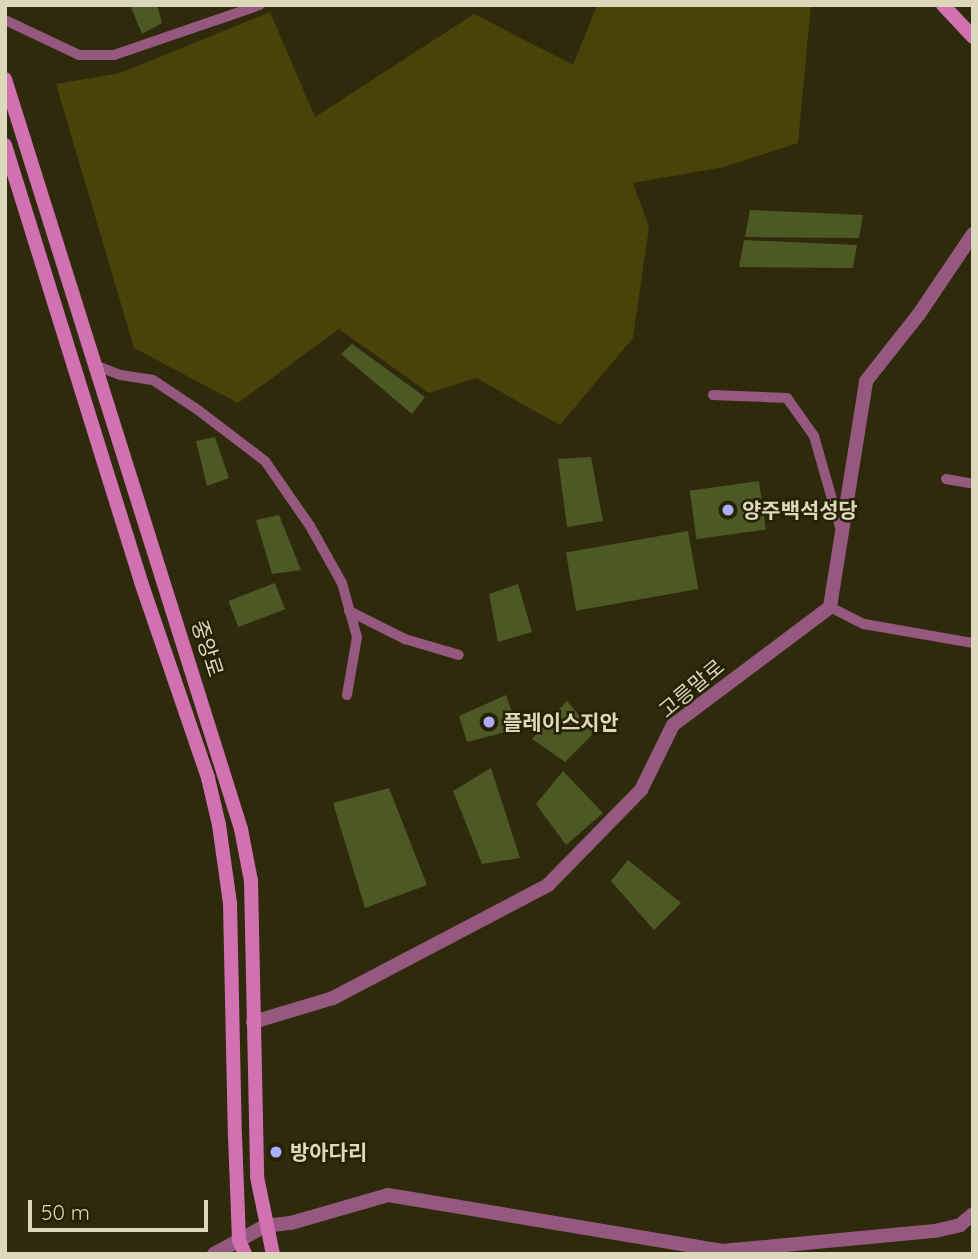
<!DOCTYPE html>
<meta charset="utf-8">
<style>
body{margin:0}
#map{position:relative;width:978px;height:1259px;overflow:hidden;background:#2f2a0c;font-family:Quicksand,"Noto Sans KR",sans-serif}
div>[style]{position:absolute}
.green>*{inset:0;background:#494209}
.building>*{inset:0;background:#4c5924;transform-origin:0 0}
.lane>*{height:10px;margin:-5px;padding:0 5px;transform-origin:5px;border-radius:5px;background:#955980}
.street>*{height:14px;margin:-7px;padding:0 7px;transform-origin:7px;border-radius:7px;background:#955980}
.secondary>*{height:14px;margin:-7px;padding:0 7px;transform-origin:7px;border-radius:7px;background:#d171b1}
.dots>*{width:19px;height:19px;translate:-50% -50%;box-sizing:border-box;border:4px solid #252103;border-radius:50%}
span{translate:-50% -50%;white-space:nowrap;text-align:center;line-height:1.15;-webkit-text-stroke:5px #252103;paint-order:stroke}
.poi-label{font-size:21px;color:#dcd8bb;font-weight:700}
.left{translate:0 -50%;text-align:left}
.street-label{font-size:21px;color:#dcd8bb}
.frame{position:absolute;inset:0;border:7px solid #dcd8bb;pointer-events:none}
.scale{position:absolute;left:28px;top:1200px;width:180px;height:32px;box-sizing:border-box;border:4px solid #dcd8bb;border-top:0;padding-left:9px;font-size:21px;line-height:24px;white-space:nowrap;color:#dcd8bb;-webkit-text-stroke:5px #252103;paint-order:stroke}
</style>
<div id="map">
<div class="green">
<i style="clip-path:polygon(597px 5px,811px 5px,798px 143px,724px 167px,633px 183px,649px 227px,633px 338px,560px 425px,476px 378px,429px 393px,339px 329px,238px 403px,134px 348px,56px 84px,120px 73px,270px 12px,315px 117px,474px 14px,573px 65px)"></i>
</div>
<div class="building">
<i style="clip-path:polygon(130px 5px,157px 5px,162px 23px,142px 34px)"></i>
<i style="clip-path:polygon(750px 210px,863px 215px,859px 238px,745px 237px)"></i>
<i style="clip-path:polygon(744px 240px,857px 245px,853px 268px,739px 267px)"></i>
<i style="clip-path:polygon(352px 344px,425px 397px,412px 414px,341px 354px)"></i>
<i style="clip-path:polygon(215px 437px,229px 478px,207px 486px,196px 441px)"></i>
<i style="clip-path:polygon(591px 457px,603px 521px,567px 527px,558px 459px)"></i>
<i style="left:759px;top:481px;width:49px;height:70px;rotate:82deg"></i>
<i style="clip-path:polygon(279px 515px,301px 570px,272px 574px,256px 520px)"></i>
<i style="left:688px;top:531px;width:59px;height:124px;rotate:80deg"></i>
<i style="left:275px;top:583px;width:28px;height:50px;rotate:69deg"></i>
<i style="clip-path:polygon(518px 584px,532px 632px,498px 642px,489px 594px)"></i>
<i style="clip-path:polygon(506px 695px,518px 729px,467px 742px,459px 716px)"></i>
<i style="clip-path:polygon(567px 701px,594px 733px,565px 762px,532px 739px)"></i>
<i style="clip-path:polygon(491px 768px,520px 858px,482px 864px,453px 791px)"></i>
<i style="clip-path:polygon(563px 771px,603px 813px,566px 845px,536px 804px)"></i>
<i style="clip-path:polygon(389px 788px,427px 885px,365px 908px,333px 803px)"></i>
<i style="clip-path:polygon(628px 860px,681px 903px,654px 930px,611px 881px)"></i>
</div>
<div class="lane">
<i style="left:5px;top:20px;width:82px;rotate:25.3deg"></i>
<i style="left:79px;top:55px;width:35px"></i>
<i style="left:114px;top:55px;width:154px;rotate:-18.9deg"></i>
<i style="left:97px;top:366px;width:26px;rotate:21deg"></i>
<i style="left:121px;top:375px;width:32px;rotate:9deg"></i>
<i style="left:153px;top:380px;width:54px;rotate:33.7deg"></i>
<i style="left:198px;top:410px;width:84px;rotate:37.3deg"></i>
<i style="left:265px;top:461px;width:79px;rotate:55.3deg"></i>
<i style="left:310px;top:526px;width:65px;rotate:60.7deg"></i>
<i style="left:342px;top:583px;width:56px;rotate:74.5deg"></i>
<i style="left:357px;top:637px;width:59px;rotate:99.8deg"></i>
<i style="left:713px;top:395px;width:74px;rotate:2.3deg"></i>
<i style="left:787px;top:398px;width:47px;rotate:54.6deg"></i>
<i style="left:814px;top:436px;width:99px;rotate:74.1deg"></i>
<i style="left:946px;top:479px;width:27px;rotate:10deg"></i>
<i style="left:830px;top:607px;width:38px;rotate:27deg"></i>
<i style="left:864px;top:624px;width:111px;rotate:9.9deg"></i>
<i style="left:349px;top:611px;width:63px;rotate:26.6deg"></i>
<i style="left:405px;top:639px;width:56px;rotate:16.5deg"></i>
</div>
<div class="street">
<i style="left:253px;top:1022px;width:84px;rotate:-16.7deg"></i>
<i style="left:333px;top:998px;width:243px;rotate:-27.7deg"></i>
<i style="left:548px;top:885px;width:133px;rotate:-45.6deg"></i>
<i style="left:641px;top:790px;width:72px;rotate:-63.8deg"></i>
<i style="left:673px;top:725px;width:196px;rotate:-36.9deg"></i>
<i style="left:830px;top:607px;width:229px;rotate:-80.9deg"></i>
<i style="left:866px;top:381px;width:85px;rotate:-51.7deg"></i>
<i style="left:919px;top:314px;width:97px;rotate:-56deg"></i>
<i style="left:214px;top:1254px;width:58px;rotate:-28.8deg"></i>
<i style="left:265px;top:1226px;width:26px;rotate:-7deg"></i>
<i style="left:291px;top:1223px;width:101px;rotate:-16.1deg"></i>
<i style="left:388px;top:1195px;width:339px;rotate:9.5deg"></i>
<i style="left:722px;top:1251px;width:214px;rotate:-5.4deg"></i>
<i style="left:935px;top:1231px;width:26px;rotate:-13deg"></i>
<i style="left:960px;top:1225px;width:17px;rotate:-40deg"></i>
</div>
<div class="secondary">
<i style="left:943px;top:5px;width:44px;rotate:46.8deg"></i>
<i style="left:5px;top:79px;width:786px;rotate:72.53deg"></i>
<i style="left:241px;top:829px;width:53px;rotate:79.1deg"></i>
<i style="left:251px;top:881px;width:296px;rotate:88.8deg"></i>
<i style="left:257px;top:1177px;width:79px;rotate:78.3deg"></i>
<i style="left:5px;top:145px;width:458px;rotate:72.7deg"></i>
<i style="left:141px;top:582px;width:207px;rotate:71.1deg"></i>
<i style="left:208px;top:778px;width:48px;rotate:76.8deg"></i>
<i style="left:219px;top:825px;width:79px;rotate:82deg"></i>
<i style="left:230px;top:903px;width:233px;rotate:88.8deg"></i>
<i style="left:235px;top:1136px;width:104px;rotate:87.8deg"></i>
<i style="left:239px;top:1240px;width:15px;rotate:67deg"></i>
</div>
<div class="dots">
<i style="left:728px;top:510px;background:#abaffb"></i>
<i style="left:489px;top:722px;background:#abaffb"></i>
<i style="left:276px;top:1152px;background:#abaffb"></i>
</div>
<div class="poi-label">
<span class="left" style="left:742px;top:510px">양주백석성당</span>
<span class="left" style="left:503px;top:722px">플레이스지안</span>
<span class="left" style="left:290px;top:1152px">방아다리</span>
</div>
<div class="street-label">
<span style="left:208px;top:648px;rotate:72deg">중앙로</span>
<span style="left:691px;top:688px;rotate:-40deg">고릉말로</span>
</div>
<div class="frame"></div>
<div class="scale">50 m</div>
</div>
